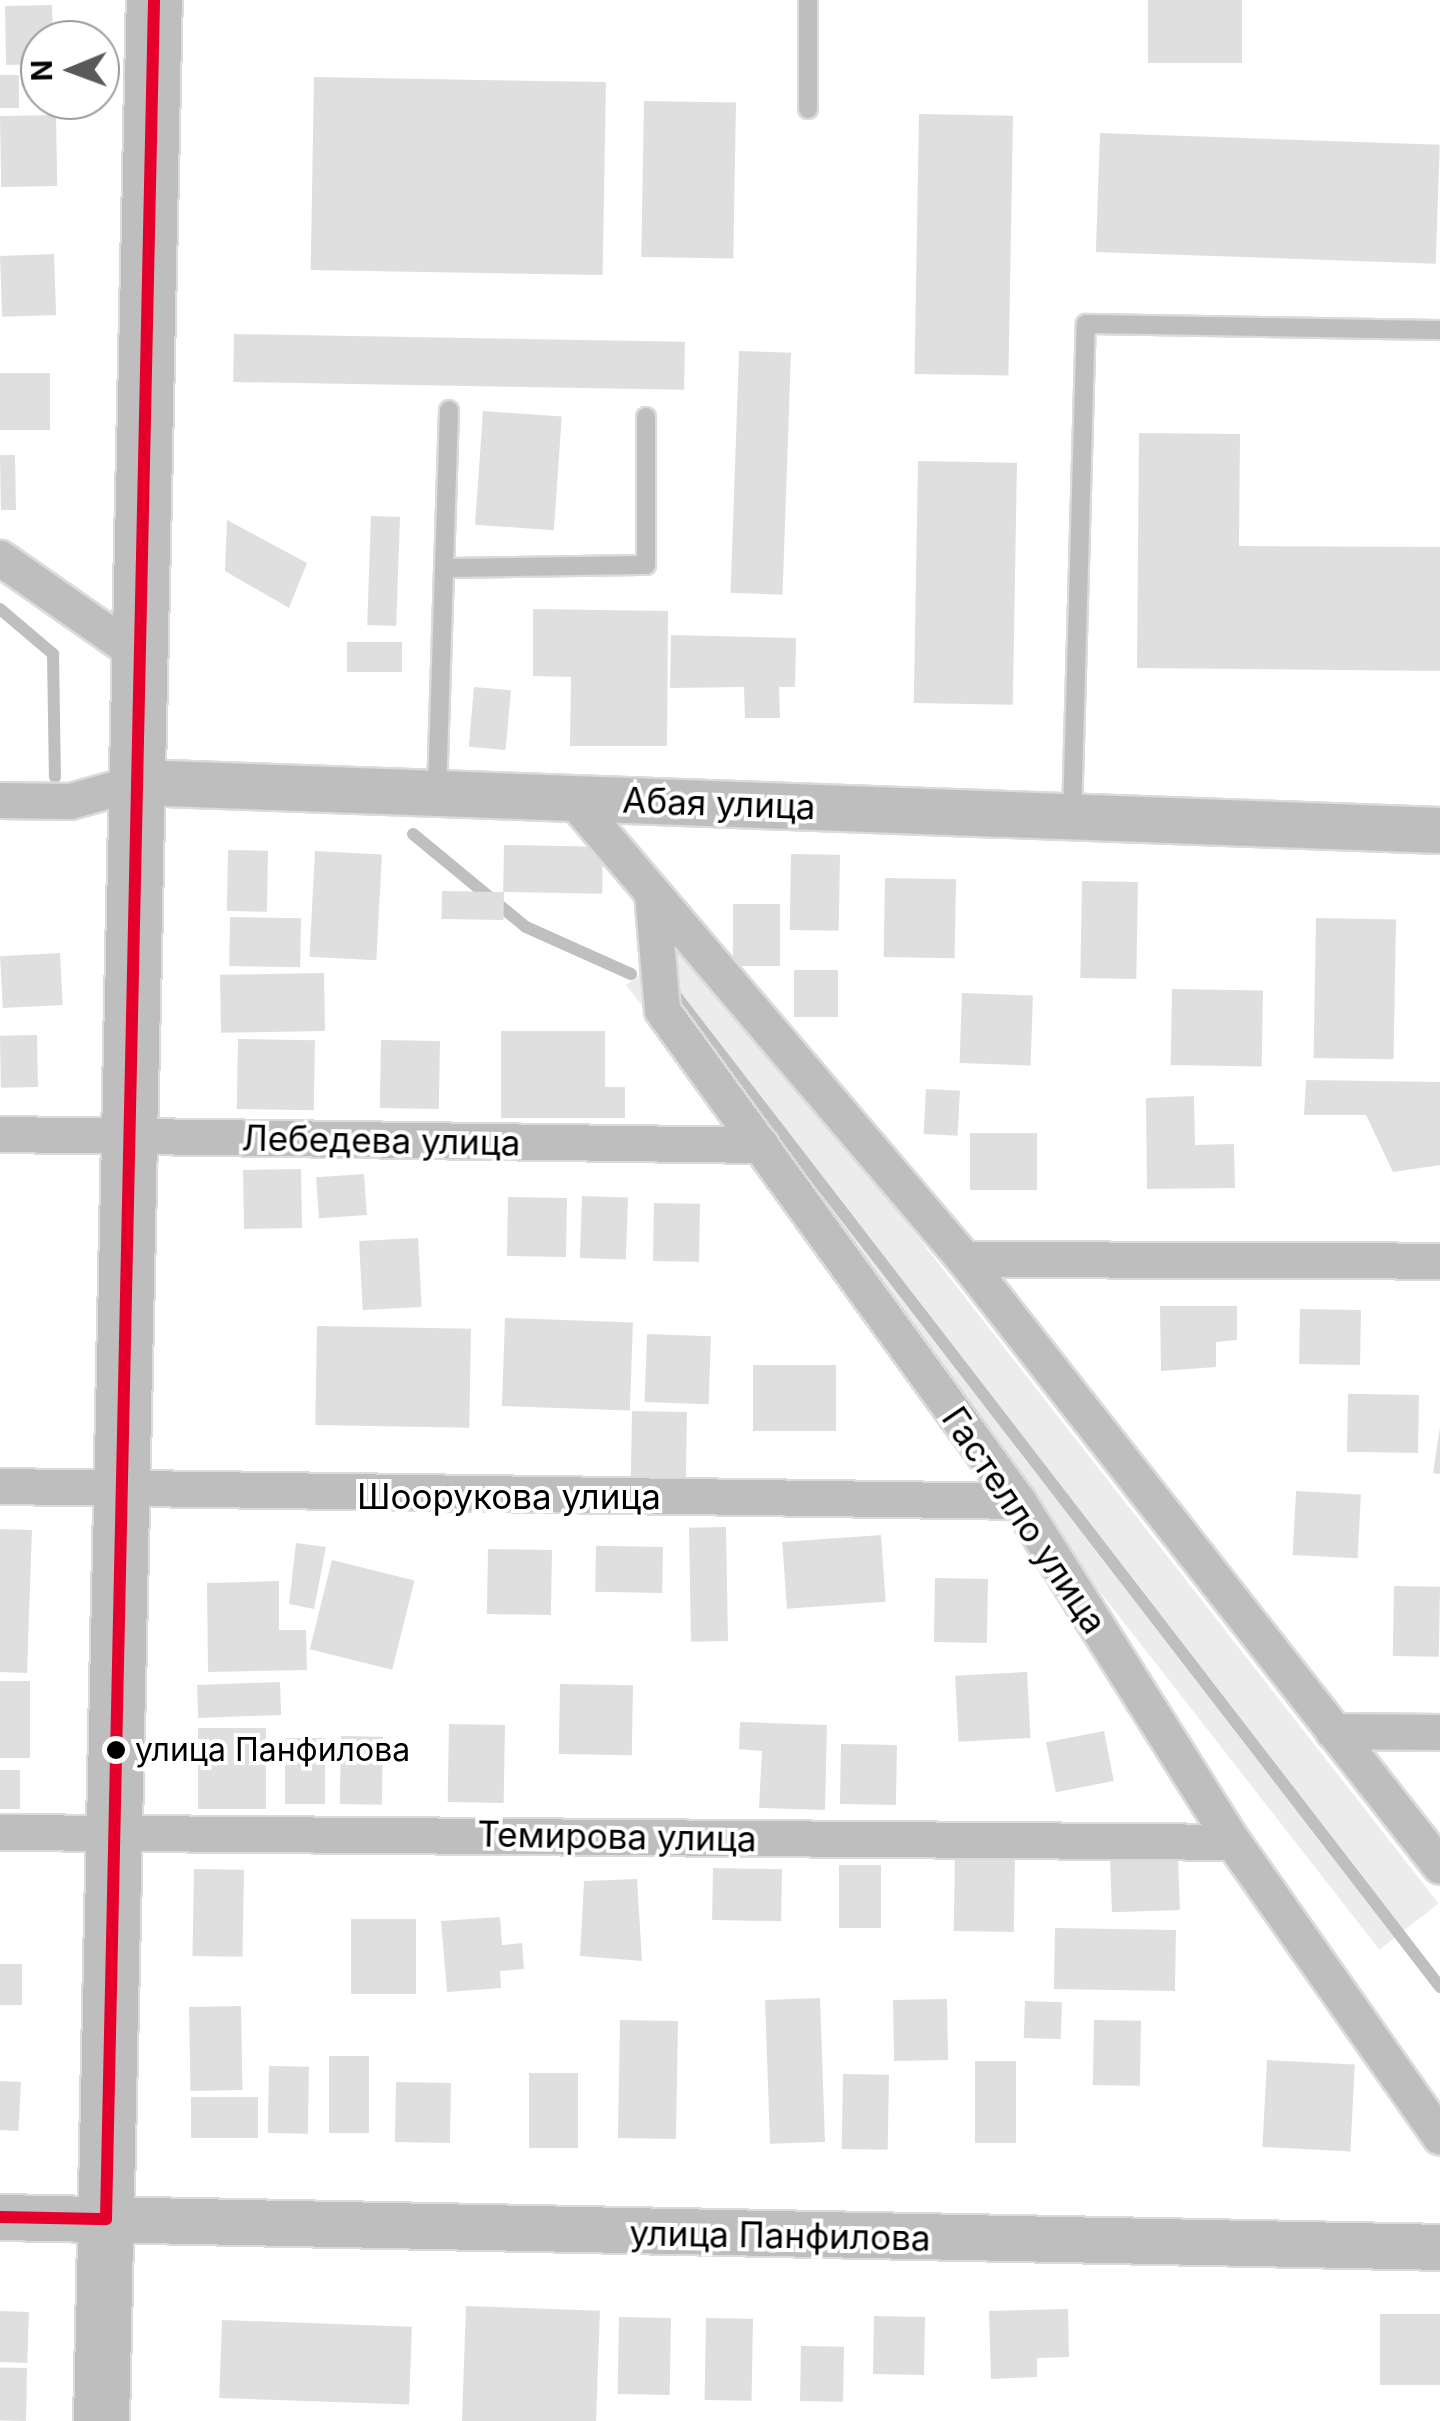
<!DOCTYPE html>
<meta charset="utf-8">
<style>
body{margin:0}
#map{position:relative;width:1440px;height:2421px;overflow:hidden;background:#fff;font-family:Inter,sans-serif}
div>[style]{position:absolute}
.green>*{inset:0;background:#ececec;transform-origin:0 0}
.stream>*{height:12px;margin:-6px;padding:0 6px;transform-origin:6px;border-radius:6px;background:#bfbfbf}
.building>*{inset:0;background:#dfdfdf;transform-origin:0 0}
.roads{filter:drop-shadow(2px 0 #dbdbdb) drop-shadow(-2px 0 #dbdbdb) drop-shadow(0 2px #dbdbdb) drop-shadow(0 -2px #dbdbdb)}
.service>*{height:18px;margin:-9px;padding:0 9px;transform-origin:9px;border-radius:9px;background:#bebebe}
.minor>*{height:35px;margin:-17.5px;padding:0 17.5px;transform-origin:17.5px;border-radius:17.5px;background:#bebebe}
.tertiary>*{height:45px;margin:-22.5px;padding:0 22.5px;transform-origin:22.5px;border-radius:22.5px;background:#bebebe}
.primary>*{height:55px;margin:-27.5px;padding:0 27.5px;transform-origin:27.5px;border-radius:27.5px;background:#bebebe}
.bus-1>*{height:12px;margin:-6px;padding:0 6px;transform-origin:6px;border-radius:6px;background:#e4002b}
.dots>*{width:28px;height:28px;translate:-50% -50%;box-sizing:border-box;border:5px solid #fff;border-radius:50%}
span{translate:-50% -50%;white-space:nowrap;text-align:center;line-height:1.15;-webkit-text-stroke:8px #fff;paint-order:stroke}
.bus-label{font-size:32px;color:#000}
.left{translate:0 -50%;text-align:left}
.street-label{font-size:35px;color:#000}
.north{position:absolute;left:20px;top:20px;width:100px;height:100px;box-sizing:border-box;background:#fff;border:2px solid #999;border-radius:50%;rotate:269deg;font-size:28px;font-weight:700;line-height:40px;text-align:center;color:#000}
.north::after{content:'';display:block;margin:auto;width:35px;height:45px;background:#595959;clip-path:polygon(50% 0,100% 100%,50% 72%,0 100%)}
</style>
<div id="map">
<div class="green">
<i style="left:685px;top:939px;width:1224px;height:75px;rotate:52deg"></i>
</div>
<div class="stream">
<i style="left:0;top:609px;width:70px;rotate:40.3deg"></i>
<i style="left:53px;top:654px;width:123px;rotate:89.1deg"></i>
<i style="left:413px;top:834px;width:146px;rotate:39.5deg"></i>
<i style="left:526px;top:927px;width:115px;rotate:24.1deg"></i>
<i style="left:672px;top:991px;width:1258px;rotate:52.36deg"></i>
</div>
<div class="building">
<i style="left:1148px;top:0;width:94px;height:63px"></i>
<i style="clip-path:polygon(52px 5px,53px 40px,40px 40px,40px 64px,6px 65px,5px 6px)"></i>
<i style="left:0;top:75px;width:19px;height:33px"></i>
<i style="left:314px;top:77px;width:292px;height:193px;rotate:1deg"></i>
<i style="left:644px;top:101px;width:92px;height:156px;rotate:1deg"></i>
<i style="left:919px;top:114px;width:94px;height:260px;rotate:1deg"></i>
<i style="left:56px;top:115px;width:71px;height:56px;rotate:89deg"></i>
<i style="left:1100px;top:133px;width:340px;height:119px;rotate:2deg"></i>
<i style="left:54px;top:254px;width:61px;height:54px;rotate:88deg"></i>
<i style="left:234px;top:334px;width:451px;height:48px;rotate:1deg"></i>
<i style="left:739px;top:351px;width:52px;height:242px;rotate:2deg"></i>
<i style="left:0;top:373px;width:50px;height:57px"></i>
<i style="left:483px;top:411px;width:79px;height:114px;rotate:4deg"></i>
<i style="clip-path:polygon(1139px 433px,1240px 434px,1239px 546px,1440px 547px,1440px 671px,1137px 668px)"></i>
<i style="left:15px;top:455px;width:55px;height:15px;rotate:89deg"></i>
<i style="left:918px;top:461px;width:99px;height:242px;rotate:1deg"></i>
<i style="left:371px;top:516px;width:29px;height:109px;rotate:2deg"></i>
<i style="clip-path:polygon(227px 520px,307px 563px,289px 608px,225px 571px)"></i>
<i style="clip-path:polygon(533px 609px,668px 611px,667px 746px,570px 746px,571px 677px,533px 676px)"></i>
<i style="clip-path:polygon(671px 635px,796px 638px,795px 687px,779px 687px,780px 718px,745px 718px,744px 687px,670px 688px)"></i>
<i style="left:347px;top:642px;width:55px;height:30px"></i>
<i style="left:474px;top:687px;width:37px;height:60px;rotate:5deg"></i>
<i style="left:504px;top:845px;width:99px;height:47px;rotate:1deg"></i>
<i style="left:228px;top:850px;width:40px;height:61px;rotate:1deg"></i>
<i style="left:315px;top:851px;width:67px;height:106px;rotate:3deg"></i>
<i style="left:791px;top:854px;width:49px;height:76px;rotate:1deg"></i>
<i style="left:885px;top:878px;width:71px;height:79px;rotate:1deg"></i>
<i style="left:1082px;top:881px;width:56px;height:97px;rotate:1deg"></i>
<i style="left:442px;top:891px;width:62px;height:28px;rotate:1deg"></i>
<i style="left:780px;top:904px;width:62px;height:47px;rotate:90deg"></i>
<i style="left:230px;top:917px;width:71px;height:49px;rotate:1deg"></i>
<i style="left:1316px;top:918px;width:80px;height:140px;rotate:1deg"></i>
<i style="left:60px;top:953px;width:52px;height:60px;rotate:87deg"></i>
<i style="left:794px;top:970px;width:44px;height:47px"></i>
<i style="left:324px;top:973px;width:58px;height:104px;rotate:89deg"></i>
<i style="left:1172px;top:989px;width:91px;height:76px;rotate:1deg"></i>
<i style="left:962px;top:993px;width:71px;height:70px;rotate:2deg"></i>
<i style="clip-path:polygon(501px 1031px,605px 1031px,605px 1087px,625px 1087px,625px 1118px,501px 1118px)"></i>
<i style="left:37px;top:1035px;width:52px;height:37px;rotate:89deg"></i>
<i style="left:238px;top:1039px;width:77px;height:70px;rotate:1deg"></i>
<i style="left:381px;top:1040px;width:59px;height:68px;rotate:1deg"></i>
<i style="clip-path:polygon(1306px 1080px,1440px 1082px,1440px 1165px,1393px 1172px,1366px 1115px,1304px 1115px)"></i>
<i style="left:926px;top:1089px;width:34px;height:45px;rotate:3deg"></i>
<i style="clip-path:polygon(1194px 1096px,1195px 1145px,1234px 1144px,1235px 1188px,1147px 1189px,1146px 1098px)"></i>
<i style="left:970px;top:1133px;width:67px;height:57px"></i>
<i style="left:301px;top:1169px;width:59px;height:58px;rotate:89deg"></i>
<i style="left:364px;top:1174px;width:41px;height:48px;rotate:86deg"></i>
<i style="left:582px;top:1196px;width:46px;height:62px;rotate:2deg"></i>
<i style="left:508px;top:1197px;width:59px;height:59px;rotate:1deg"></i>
<i style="left:654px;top:1203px;width:46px;height:58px;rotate:1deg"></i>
<i style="left:418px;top:1238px;width:69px;height:59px;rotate:87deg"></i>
<i style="clip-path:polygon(1160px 1306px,1237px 1306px,1237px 1340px,1216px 1342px,1216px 1367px,1161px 1371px)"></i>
<i style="left:1300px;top:1309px;width:61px;height:55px;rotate:1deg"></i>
<i style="left:505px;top:1318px;width:128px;height:88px;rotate:2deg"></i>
<i style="left:317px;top:1326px;width:154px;height:99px;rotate:1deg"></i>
<i style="left:647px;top:1334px;width:64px;height:68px;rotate:2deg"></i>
<i style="left:753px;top:1365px;width:83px;height:66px"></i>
<i style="left:1419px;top:1395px;width:58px;height:71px;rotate:91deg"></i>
<i style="left:632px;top:1411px;width:55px;height:75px;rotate:1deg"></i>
<i style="clip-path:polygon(1440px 1427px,1440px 1474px,1433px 1473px)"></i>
<i style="left:1296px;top:1491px;width:65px;height:64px;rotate:3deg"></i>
<i style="left:726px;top:1527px;width:114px;height:37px;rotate:89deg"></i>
<i style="left:0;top:1529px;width:32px;height:143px;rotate:2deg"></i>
<i style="left:881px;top:1535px;width:67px;height:99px;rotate:86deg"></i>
<i style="clip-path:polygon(296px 1543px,326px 1547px,314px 1609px,289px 1604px)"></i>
<i style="left:663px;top:1547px;width:46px;height:67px;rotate:91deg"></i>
<i style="left:488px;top:1549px;width:64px;height:65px;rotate:1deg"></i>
<i style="left:332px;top:1560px;width:85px;height:92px;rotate:14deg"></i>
<i style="left:935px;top:1578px;width:53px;height:64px;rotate:1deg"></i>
<i style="clip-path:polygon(279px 1581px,279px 1630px,306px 1630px,307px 1670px,208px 1672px,207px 1583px)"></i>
<i style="left:1394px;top:1586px;width:46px;height:70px;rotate:1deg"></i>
<i style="left:1027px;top:1672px;width:66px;height:72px;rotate:87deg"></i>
<i style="left:0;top:1681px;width:30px;height:77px"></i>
<i style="left:280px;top:1682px;width:33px;height:83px;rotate:88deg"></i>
<i style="left:560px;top:1684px;width:73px;height:70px;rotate:1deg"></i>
<i style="clip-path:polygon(740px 1722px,827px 1725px,825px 1810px,759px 1808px,762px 1751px,739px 1749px)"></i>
<i style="left:449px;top:1724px;width:56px;height:78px;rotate:1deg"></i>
<i style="left:266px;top:1728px;width:81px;height:68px;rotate:90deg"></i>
<i style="left:1104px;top:1731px;width:51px;height:59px;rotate:79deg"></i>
<i style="left:341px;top:1736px;width:42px;height:68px;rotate:1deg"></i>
<i style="left:285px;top:1738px;width:40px;height:66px"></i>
<i style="left:841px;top:1744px;width:56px;height:60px;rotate:1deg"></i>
<i style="left:0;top:1770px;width:20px;height:39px"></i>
<i style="left:955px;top:1856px;width:60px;height:75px;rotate:1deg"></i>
<i style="left:1178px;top:1856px;width:54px;height:68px;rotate:88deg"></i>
<i style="left:839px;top:1865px;width:42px;height:63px"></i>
<i style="left:713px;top:1868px;width:69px;height:52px;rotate:1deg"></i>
<i style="left:194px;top:1869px;width:50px;height:87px;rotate:1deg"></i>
<i style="clip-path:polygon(637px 1879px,642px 1961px,580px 1956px,584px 1881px)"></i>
<i style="clip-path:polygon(500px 1917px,502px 1945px,522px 1943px,524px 1969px,500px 1971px,501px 1988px,447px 1992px,441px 1921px)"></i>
<i style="left:351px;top:1919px;width:65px;height:75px"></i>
<i style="left:1055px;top:1928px;width:121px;height:61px;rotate:1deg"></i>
<i style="left:0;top:1964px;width:22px;height:41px"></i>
<i style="left:820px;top:1998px;width:144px;height:55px;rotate:88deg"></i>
<i style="left:947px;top:1999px;width:61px;height:54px;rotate:89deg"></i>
<i style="left:1025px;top:2001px;width:37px;height:37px;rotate:2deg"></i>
<i style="left:241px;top:2006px;width:84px;height:52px;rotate:89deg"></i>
<i style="left:620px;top:2020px;width:58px;height:118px;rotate:1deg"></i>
<i style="left:1094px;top:2020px;width:47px;height:65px;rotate:1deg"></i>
<i style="left:329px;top:2056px;width:40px;height:77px"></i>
<i style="left:1267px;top:2060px;width:88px;height:87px;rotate:3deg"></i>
<i style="left:975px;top:2061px;width:41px;height:82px"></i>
<i style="left:269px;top:2066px;width:40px;height:67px;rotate:1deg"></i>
<i style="left:529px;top:2073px;width:49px;height:75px"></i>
<i style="left:843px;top:2074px;width:46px;height:75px;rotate:1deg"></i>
<i style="left:0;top:2081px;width:21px;height:49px;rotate:3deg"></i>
<i style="left:396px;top:2082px;width:55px;height:60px;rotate:1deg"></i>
<i style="left:258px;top:2097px;width:41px;height:67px;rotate:90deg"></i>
<i style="left:466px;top:2306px;width:134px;height:115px;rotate:2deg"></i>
<i style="clip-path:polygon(1068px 2309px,1069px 2357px,1037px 2358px,1037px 2377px,991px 2379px,989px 2311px)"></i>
<i style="left:0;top:2311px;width:29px;height:51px;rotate:2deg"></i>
<i style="left:1380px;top:2314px;width:60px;height:71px"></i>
<i style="left:874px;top:2316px;width:51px;height:58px;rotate:1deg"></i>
<i style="left:619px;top:2317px;width:52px;height:77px;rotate:1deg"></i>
<i style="left:706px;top:2318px;width:47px;height:82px;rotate:1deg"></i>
<i style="left:222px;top:2320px;width:190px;height:78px;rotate:2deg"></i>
<i style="left:801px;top:2346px;width:43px;height:55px;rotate:1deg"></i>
<i style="left:27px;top:2368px;width:53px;height:27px;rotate:91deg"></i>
</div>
<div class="roads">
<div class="service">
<i style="left:808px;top:109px;width:109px;rotate:-90deg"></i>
<i style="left:444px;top:568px;width:202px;rotate:-0.9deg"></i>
<i style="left:646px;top:565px;width:148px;rotate:-90deg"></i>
<i style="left:437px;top:792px;width:382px;rotate:-88.2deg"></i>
<i style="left:1072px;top:816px;width:492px;rotate:-88.4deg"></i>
<i style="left:1086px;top:324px;width:354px;rotate:1deg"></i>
</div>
<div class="minor">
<i style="left:0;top:558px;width:173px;rotate:34.9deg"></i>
<i style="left:571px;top:797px;width:607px;rotate:49.61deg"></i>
<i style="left:964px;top:1259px;width:771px;rotate:51.9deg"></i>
<i style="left:0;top:800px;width:70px;rotate:0.8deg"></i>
<i style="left:70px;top:801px;width:71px;rotate:-15.6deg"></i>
<i style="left:652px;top:893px;width:117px;rotate:85.1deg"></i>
<i style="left:662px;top:1010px;width:606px;rotate:54.06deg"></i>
<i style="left:1018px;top:1501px;width:403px;rotate:57.8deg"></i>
<i style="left:1233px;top:1842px;width:360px;rotate:54.9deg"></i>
<i style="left:0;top:1134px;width:761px;rotate:0.83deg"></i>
<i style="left:964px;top:1259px;width:476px;rotate:0.2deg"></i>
<i style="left:0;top:1486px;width:1018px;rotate:0.84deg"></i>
<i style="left:1333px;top:1731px;width:107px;rotate:0.5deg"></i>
<i style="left:0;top:1832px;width:1233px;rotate:0.46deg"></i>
</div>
<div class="tertiary">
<i style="left:138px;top:782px;width:1303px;rotate:2.11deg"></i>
<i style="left:0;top:2217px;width:1440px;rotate:1.19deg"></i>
</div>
<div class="primary">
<i style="left:101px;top:2421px;width:2422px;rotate:-88.75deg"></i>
</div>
</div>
<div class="bus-1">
<i style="left:0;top:2217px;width:106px;rotate:1.1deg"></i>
<i style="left:106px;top:2219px;width:2220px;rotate:-88.76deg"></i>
</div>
<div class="dots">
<i style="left:116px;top:1750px;background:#000"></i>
</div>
<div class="bus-label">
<span class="left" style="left:135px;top:1750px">улица Панфилова</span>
</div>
<div class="street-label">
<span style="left:719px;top:803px;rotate:2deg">Абая улица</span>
<span style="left:381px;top:1140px;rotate:1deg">Лебедева улица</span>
<span style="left:509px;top:1496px">Шоорукова улица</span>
<span style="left:1025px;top:1520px;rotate:56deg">Гастелло улица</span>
<span style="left:617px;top:1836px;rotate:1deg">Темирова улица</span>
<span style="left:780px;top:2235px;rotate:1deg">улица Панфилова</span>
</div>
<div class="north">N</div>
</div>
